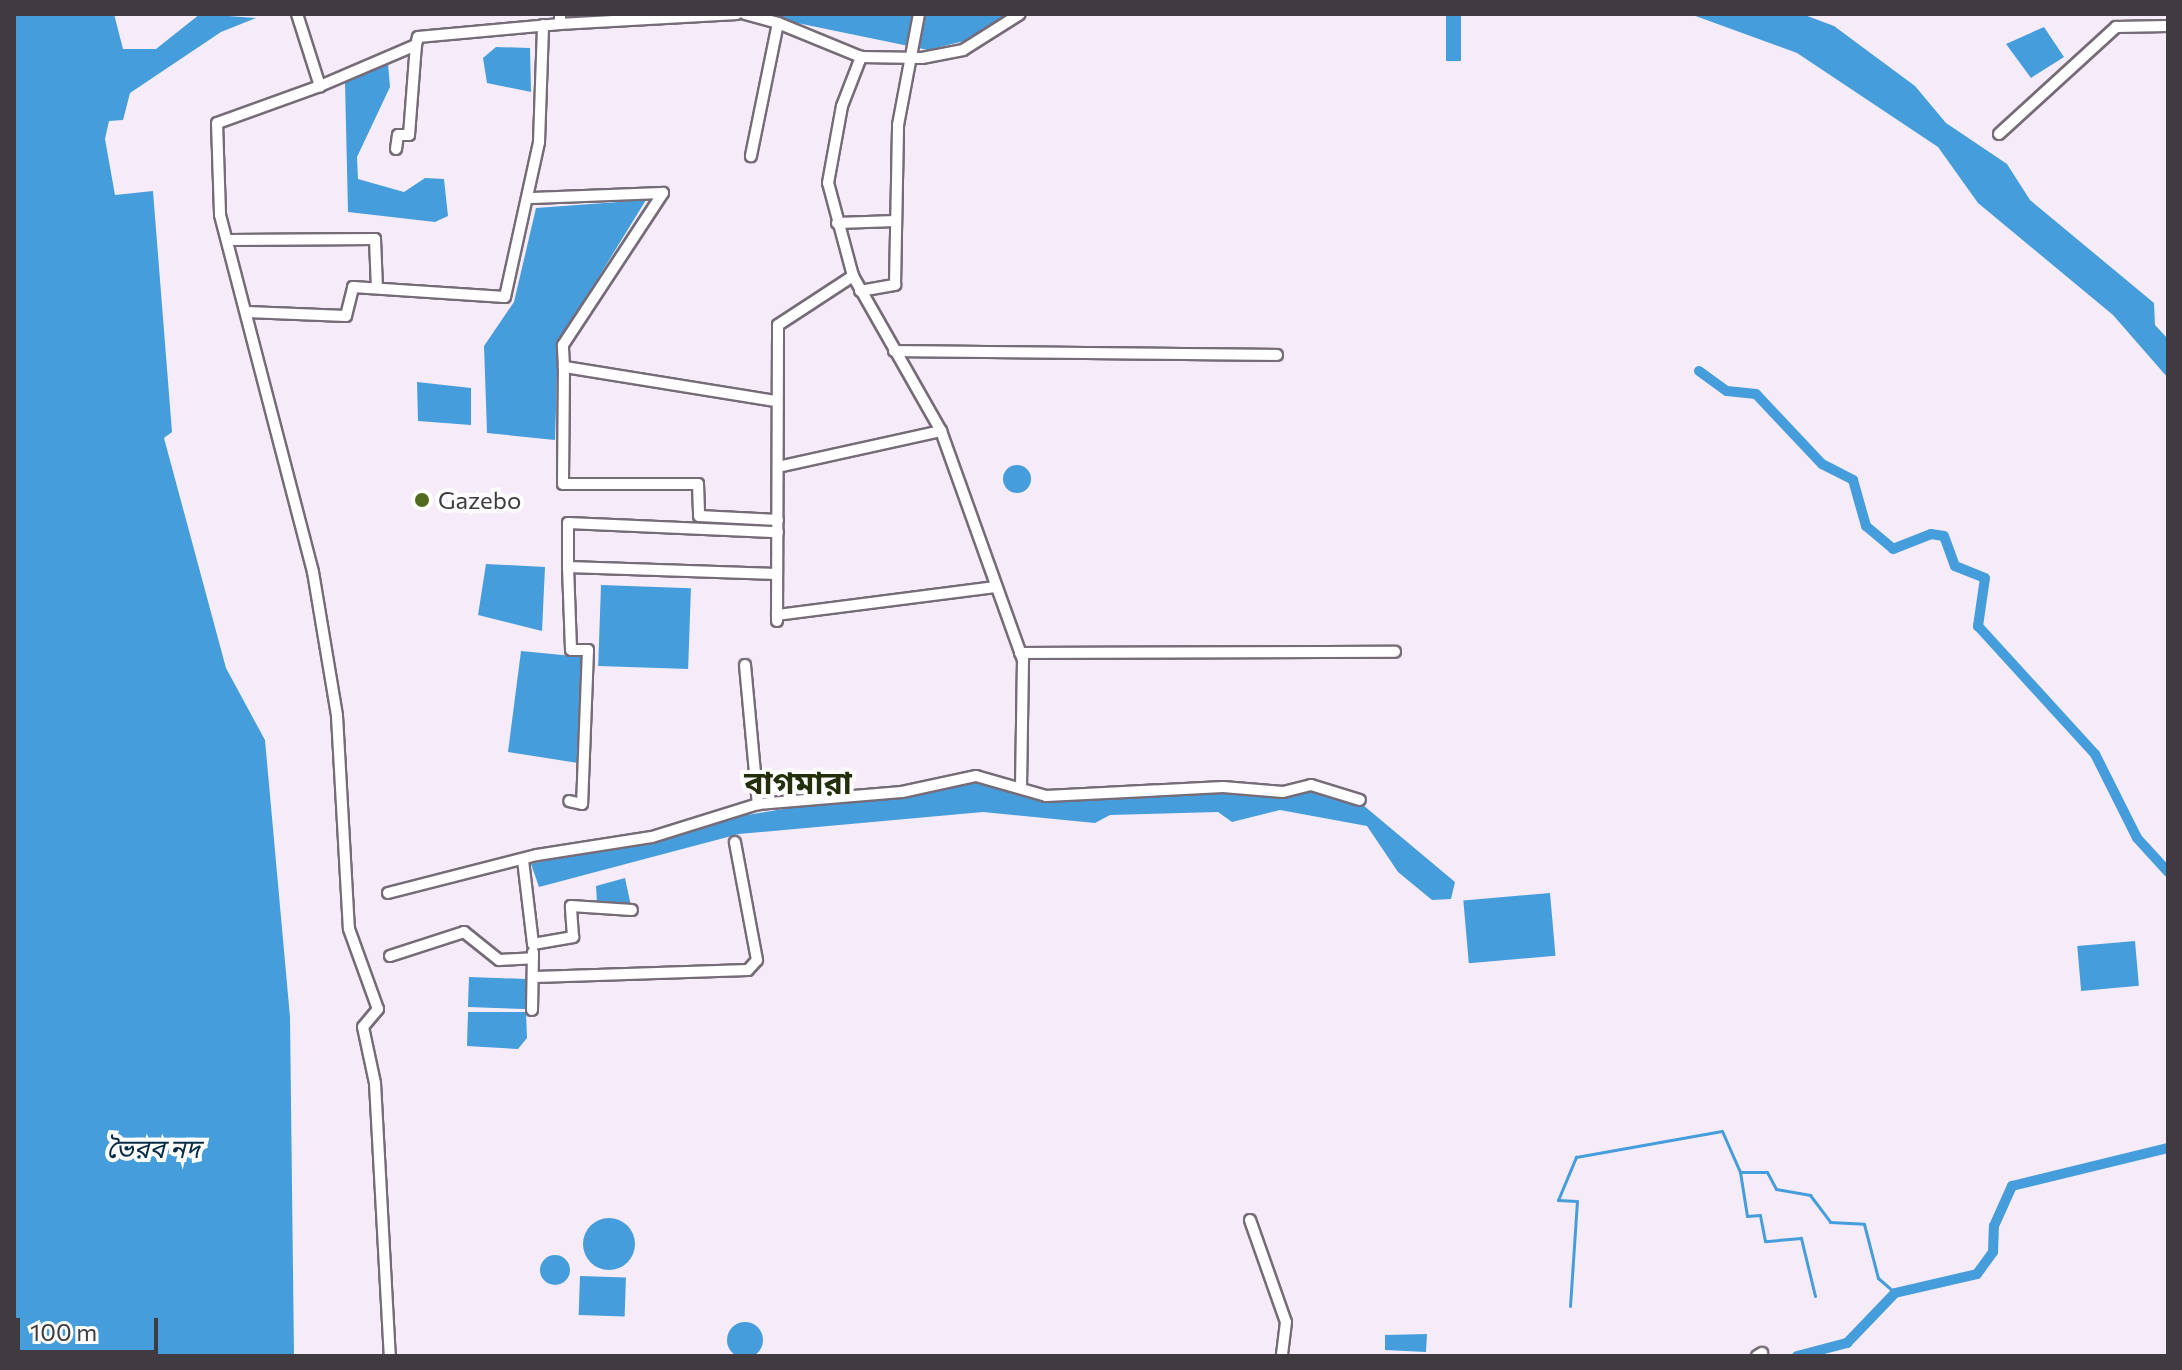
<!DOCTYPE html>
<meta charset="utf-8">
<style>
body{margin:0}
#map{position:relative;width:2182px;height:1370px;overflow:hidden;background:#f6ecf9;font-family:Commissioner,"Noto Sans Bengali",sans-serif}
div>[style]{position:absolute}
.water>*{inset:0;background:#469ddc;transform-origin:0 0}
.round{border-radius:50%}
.stream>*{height:3px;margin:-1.5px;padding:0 1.5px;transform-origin:1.5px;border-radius:1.5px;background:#469ddc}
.canal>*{height:10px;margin:-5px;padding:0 5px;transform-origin:5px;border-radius:5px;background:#469ddc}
.roads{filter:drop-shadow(2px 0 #766c78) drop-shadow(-2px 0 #766c78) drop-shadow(0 2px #766c78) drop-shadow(0 -2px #766c78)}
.minor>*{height:10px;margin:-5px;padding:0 5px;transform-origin:5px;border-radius:5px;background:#fff}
.dots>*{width:22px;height:22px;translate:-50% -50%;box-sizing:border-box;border:4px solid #fdfdfd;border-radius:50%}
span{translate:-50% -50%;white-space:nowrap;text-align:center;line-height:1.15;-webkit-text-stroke:8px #fdfdfd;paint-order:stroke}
.poi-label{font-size:24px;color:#3f3b40}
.left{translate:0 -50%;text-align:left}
.water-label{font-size:26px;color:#062c45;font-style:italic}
.district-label{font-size:32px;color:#222f0a;font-weight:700}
.frame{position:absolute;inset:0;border:16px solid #3f3b40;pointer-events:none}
.scale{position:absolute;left:16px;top:1318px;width:142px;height:36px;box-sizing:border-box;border:4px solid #3f3b40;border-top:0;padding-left:10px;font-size:24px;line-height:28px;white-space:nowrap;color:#3f3b40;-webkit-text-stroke:6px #fdfdfd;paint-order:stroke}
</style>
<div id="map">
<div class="water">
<i style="clip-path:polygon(14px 14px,114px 14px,123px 49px,156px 49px,200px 14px,256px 18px,221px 32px,130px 93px,123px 120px,109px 121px,105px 139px,115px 195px,153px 191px,172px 432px,164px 438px,226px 668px,265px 740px,290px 1017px,294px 1356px,14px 1356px)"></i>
<i style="clip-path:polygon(753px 14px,1012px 14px,968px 40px,928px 50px)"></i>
<i style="left:1446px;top:14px;width:15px;height:47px"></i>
<i style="clip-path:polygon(1690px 14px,1802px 14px,1834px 26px,1915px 86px,1946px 123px,2007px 164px,2030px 200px,2154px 303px,2155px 325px,2168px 339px,2168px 378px,2113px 315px,1978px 203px,1938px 147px,1797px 53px)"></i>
<i style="clip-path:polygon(2044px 27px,2064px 57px,2031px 78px,2006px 44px)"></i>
<i style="clip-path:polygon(496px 47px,530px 48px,531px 92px,487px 83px,483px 58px)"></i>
<i style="clip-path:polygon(388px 63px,390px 87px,357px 157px,358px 179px,404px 192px,425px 178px,444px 179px,448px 216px,435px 222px,348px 212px,345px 83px)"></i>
<i style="clip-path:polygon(646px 200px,558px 343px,555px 440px,487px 433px,484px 346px,514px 302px,536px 208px)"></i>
<i style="clip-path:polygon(417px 382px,471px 388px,471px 425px,418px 421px)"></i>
<i class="round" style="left:1003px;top:465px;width:28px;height:28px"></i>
<i style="clip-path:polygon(486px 564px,545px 567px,542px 631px,478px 615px)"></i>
<i style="left:601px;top:585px;width:90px;height:81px;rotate:2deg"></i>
<i style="clip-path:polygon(521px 651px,583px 657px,578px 763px,508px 752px)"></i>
<i style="clip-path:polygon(961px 781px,1055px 798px,1310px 789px,1363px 805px,1455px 882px,1451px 899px,1432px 900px,1398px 872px,1367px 826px,1280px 810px,1232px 822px,1218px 812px,1110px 815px,1095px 823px,983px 812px,739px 834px,539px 887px,531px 864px,722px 819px,870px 795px,926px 794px)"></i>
<i style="clip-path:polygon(625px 878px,631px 906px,597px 903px,596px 886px)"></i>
<i style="left:1550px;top:893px;width:63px;height:87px;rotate:85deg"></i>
<i style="left:2135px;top:941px;width:45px;height:58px;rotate:85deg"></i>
<i style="left:469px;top:977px;width:64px;height:30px;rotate:2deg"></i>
<i style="clip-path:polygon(468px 1012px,526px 1012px,527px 1038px,518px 1049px,467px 1046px)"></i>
<i class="round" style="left:583px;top:1218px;width:52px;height:52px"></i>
<i class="round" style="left:540px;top:1255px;width:30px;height:30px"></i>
<i style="left:580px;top:1276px;width:46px;height:39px;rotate:2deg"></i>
<i class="round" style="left:727px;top:1322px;width:36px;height:36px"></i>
<i style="clip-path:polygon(1427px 1334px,1426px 1352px,1385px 1350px,1385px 1335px)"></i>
</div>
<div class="stream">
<i style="left:1815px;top:1296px;width:60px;rotate:-103.6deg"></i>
<i style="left:1801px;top:1238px;width:36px;rotate:175deg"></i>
<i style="left:1765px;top:1241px;width:26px;rotate:-101deg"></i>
<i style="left:1760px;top:1215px;width:13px;rotate:176deg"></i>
<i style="left:1747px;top:1216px;width:45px;rotate:-99deg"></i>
<i style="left:1740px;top:1172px;width:27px"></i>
<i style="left:1767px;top:1172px;width:19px;rotate:62deg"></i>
<i style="left:1776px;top:1189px;width:35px;rotate:10deg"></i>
<i style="left:1810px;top:1195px;width:34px;rotate:53deg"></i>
<i style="left:1830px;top:1222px;width:34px;rotate:3deg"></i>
<i style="left:1864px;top:1224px;width:56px;rotate:75.5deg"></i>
<i style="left:1878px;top:1278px;width:23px;rotate:41deg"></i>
<i style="left:1570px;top:1306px;width:105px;rotate:-86.2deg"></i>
<i style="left:1577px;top:1201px;width:19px;rotate:-177deg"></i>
<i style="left:1558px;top:1200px;width:47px;rotate:-67.3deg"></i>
<i style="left:1576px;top:1157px;width:148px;rotate:-10.1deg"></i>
<i style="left:1722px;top:1131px;width:45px;rotate:66.3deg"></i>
</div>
<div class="canal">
<i style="left:1699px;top:371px;width:34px;rotate:36deg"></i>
<i style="left:1727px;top:391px;width:29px;rotate:6deg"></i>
<i style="left:1756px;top:394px;width:96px;rotate:46.7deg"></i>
<i style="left:1822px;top:464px;width:35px;rotate:27deg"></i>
<i style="left:1853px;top:480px;width:48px;rotate:74.2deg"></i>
<i style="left:1866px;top:526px;width:35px;rotate:40deg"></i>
<i style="left:1893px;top:549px;width:41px;rotate:-21.5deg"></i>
<i style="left:1931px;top:534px;width:13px;rotate:9deg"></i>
<i style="left:1944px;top:536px;width:32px;rotate:70deg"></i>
<i style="left:1955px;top:566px;width:32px;rotate:22deg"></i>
<i style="left:1985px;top:578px;width:49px;rotate:98.3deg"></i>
<i style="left:1978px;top:626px;width:173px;rotate:47.6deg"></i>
<i style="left:2095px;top:754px;width:94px;rotate:63.4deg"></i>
<i style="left:2137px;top:838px;width:46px;rotate:47.6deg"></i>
<i style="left:1797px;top:1356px;width:52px;rotate:-14.6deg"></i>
<i style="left:1847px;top:1343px;width:69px;rotate:-46.2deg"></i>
<i style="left:1895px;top:1293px;width:84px;rotate:-13deg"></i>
<i style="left:1977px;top:1274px;width:27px;rotate:-54deg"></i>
<i style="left:1993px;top:1252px;width:26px;rotate:-88deg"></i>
<i style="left:1994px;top:1226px;width:44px;rotate:-65.8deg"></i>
<i style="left:2012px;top:1186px;width:161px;rotate:-13.7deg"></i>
</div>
<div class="roads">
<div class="minor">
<i style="left:297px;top:14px;width:76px;rotate:72.3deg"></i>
<i style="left:320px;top:86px;width:109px;rotate:160.2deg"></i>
<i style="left:217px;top:123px;width:92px;rotate:88.1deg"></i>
<i style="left:220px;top:215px;width:369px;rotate:75.4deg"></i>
<i style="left:313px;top:572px;width:146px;rotate:80.5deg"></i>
<i style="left:337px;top:716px;width:213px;rotate:86.8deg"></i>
<i style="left:349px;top:929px;width:85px;rotate:70.1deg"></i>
<i style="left:378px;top:1009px;width:23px;rotate:130deg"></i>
<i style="left:363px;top:1027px;width:57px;rotate:77.9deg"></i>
<i style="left:375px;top:1083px;width:273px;rotate:86.9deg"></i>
<i style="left:745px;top:14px;width:34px;rotate:15deg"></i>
<i style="left:778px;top:23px;width:136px;rotate:101.5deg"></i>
<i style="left:778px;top:23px;width:90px;rotate:22.3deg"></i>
<i style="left:861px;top:57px;width:61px;rotate:0.9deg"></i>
<i style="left:922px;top:58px;width:42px;rotate:-11deg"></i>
<i style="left:963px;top:50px;width:67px;rotate:-32.3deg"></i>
<i style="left:560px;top:24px;width:177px;rotate:-3.2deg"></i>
<i style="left:320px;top:86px;width:104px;rotate:-23.1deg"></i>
<i style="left:416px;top:45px;width:8px;rotate:-76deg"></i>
<i style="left:418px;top:37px;width:143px;rotate:-5.2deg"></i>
<i style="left:560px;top:24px;width:10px;rotate:-90deg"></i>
<i style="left:1999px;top:134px;width:159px;rotate:-42.4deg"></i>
<i style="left:2116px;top:27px;width:52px;rotate:-1.1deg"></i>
<i style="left:396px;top:149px;width:14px;rotate:-82deg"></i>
<i style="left:398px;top:135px;width:11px"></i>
<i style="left:409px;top:135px;width:90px;rotate:-85.6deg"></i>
<i style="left:531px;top:198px;width:132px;rotate:-2.2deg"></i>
<i style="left:837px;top:223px;width:59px;rotate:-1.9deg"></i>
<i style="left:229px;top:240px;width:146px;rotate:-0.4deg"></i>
<i style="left:375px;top:239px;width:49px;rotate:87.7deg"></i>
<i style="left:853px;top:276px;width:96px;rotate:-105deg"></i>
<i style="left:828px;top:183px;width:78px;rotate:-79.7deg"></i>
<i style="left:842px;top:106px;width:53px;rotate:-68.8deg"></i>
<i style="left:860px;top:291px;width:36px;rotate:-10deg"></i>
<i style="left:895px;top:285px;width:160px;rotate:-88.9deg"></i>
<i style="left:898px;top:125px;width:113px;rotate:-79.3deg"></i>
<i style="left:247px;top:312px;width:99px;rotate:2.3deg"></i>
<i style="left:346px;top:316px;width:30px;rotate:-76deg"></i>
<i style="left:353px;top:287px;width:152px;rotate:3.8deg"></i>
<i style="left:505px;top:297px;width:159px;rotate:-77.6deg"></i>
<i style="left:539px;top:142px;width:117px;rotate:-88deg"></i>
<i style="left:894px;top:351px;width:383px;rotate:0.6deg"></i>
<i style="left:564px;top:367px;width:22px;rotate:-93deg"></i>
<i style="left:563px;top:345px;width:182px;rotate:-56.7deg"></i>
<i style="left:775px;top:401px;width:214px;rotate:-170.8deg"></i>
<i style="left:564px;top:367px;width:117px;rotate:90.5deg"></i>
<i style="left:563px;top:484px;width:135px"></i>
<i style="left:698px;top:484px;width:32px;rotate:88deg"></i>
<i style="left:699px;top:516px;width:79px;rotate:2.9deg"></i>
<i style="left:782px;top:466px;width:163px;rotate:-12.4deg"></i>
<i style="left:941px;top:431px;width:243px;rotate:70.3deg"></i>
<i style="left:1023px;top:660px;width:126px;rotate:90.9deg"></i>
<i style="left:568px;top:567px;width:83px;rotate:87.9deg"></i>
<i style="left:571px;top:650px;width:17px"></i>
<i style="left:588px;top:650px;width:154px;rotate:92.2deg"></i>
<i style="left:582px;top:804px;width:13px;rotate:-167deg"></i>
<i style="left:777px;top:574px;width:209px;rotate:-178.1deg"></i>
<i style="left:568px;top:567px;width:44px;rotate:-90deg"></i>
<i style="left:568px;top:523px;width:210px;rotate:2.5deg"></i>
<i style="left:777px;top:615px;width:221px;rotate:-7.3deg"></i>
<i style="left:777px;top:621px;width:296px;rotate:-89.8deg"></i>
<i style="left:778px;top:325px;width:90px;rotate:-33.2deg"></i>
<i style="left:853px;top:276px;width:178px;rotate:60.4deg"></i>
<i style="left:1020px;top:653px;width:375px;rotate:-0.2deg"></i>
<i style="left:745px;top:665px;width:140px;rotate:84.7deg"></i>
<i style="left:523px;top:860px;width:85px;rotate:83.2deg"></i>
<i style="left:533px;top:944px;width:41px;rotate:-9.9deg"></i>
<i style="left:573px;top:937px;width:31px;rotate:-94deg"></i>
<i style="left:571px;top:906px;width:61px;rotate:3.8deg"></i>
<i style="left:388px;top:893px;width:154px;rotate:-14.3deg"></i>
<i style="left:537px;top:855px;width:116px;rotate:-8.9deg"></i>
<i style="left:652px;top:837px;width:111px;rotate:-17.3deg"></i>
<i style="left:758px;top:804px;width:144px;rotate:-4.8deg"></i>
<i style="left:902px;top:792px;width:76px;rotate:-12.2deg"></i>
<i style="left:976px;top:776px;width:73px;rotate:15.9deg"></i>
<i style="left:1046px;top:796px;width:177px;rotate:-2.9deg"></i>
<i style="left:1223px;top:787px;width:60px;rotate:4.8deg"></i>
<i style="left:1283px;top:792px;width:29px;rotate:-14deg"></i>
<i style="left:1311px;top:785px;width:51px;rotate:17deg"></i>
<i style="left:390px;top:956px;width:78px;rotate:-18deg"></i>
<i style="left:464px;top:932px;width:45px;rotate:38.7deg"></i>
<i style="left:499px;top:960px;width:34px;rotate:-3deg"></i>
<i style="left:536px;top:977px;width:212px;rotate:-1.9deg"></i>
<i style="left:748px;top:970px;width:13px;rotate:-48deg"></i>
<i style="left:757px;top:960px;width:120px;rotate:-100.6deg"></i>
<i style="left:532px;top:1010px;width:58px;rotate:-89deg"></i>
<i style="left:1250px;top:1220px;width:108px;rotate:70.6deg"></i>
<i style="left:1286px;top:1322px;width:34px;rotate:97deg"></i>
<i style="left:1757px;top:1356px;width:6px;rotate:-31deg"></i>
</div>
</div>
<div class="dots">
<i style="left:422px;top:500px;background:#516b1d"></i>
</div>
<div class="poi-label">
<span class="left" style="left:438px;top:500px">Gazebo</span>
</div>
<div class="water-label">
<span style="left:153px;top:1148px">ভৈরব নদ</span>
</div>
<div class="district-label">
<span style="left:798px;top:781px">বাগমারা</span>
</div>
<div class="frame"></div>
<div class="scale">100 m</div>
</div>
